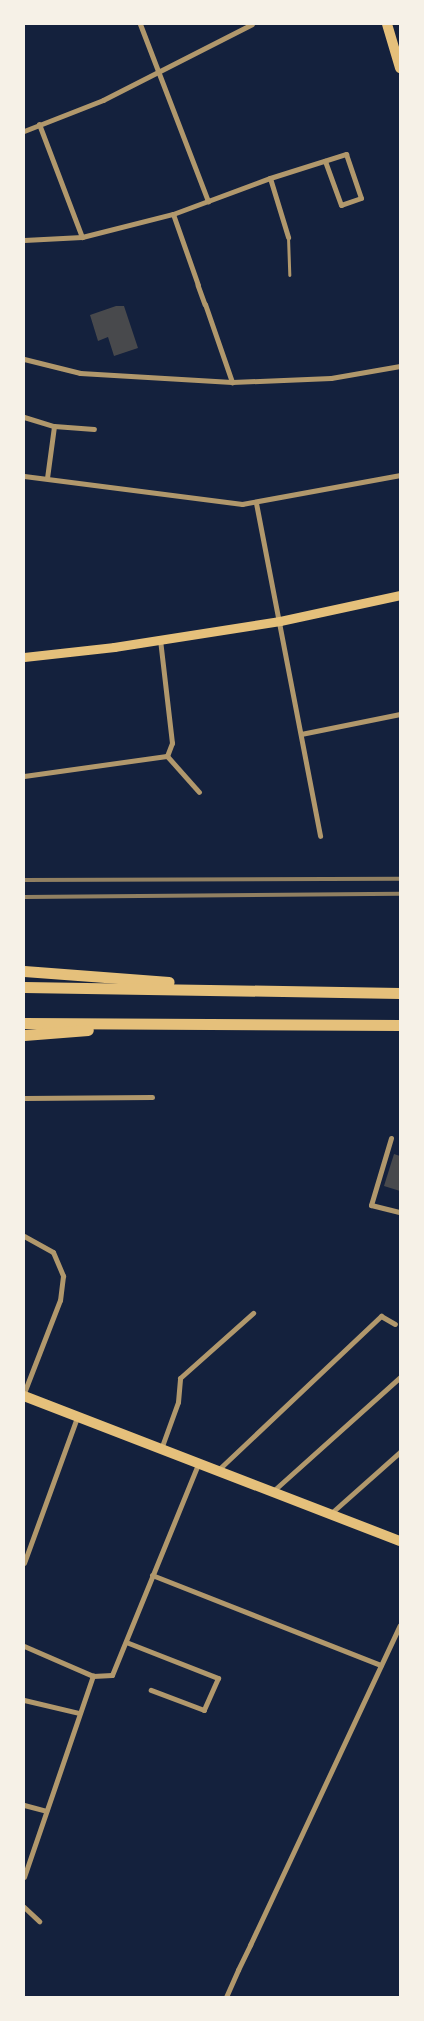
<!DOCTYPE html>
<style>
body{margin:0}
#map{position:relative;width:424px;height:2021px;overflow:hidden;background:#14213d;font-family:"Zilla Slab",serif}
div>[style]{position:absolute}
.building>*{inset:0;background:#48494c}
.service>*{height:3px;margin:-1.5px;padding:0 1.5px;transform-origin:1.5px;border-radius:1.5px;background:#b1986c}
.pedestrian>*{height:4.5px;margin:-2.25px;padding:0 2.25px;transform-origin:2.25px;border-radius:2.25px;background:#b1986c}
.minor>*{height:5px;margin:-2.5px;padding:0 2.5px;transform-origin:2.5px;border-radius:2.5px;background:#b1986c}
.secondary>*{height:9px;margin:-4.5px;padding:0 4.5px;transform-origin:4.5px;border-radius:4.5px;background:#e5c07b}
.primary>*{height:10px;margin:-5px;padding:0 5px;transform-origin:5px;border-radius:5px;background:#e5c07b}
.motorway>*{height:11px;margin:-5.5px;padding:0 5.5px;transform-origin:5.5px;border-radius:5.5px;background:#e5c07b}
.rail>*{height:4px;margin:-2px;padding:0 2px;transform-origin:2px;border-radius:2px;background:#918062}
span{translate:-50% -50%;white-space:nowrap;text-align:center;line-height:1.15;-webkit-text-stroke:5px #f6f1e7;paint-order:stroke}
.frame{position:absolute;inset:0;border:25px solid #f6f1e7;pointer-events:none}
</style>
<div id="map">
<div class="building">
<i style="clip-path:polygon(116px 306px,124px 306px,138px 348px,114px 356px,108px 337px,98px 341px,90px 315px)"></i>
<i style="clip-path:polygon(394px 1154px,400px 1156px,400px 1191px,384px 1186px)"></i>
</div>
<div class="service">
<i style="left:288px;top:237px;width:38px;rotate:88deg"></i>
</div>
<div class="pedestrian">
<i style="left:198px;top:285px;width:20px;rotate:70deg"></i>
<i style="left:238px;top:1970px;width:28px;rotate:-64deg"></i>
</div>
<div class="minor">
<i style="left:140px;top:24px;width:190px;rotate:69deg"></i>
<i style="left:39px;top:124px;width:121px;rotate:69.2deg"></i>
<i style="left:24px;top:131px;width:85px;rotate:-21.4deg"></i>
<i style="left:103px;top:100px;width:167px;rotate:-27deg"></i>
<i style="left:270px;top:178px;width:62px;rotate:73deg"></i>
<i style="left:173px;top:214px;width:75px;rotate:70.6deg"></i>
<i style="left:24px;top:240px;width:58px;rotate:-3deg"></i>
<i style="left:82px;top:237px;width:94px;rotate:-14.2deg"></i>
<i style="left:173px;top:214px;width:103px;rotate:-20.4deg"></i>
<i style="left:270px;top:178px;width:80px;rotate:-17.5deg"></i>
<i style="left:346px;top:154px;width:46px;rotate:71.2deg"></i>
<i style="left:361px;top:198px;width:21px;rotate:161deg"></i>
<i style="left:341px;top:205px;width:47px;rotate:-110deg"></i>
<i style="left:205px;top:304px;width:83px;rotate:70.9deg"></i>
<i style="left:24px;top:359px;width:58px;rotate:14deg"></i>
<i style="left:80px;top:373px;width:152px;rotate:3.4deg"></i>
<i style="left:232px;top:382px;width:99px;rotate:-2.3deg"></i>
<i style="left:331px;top:378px;width:70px;rotate:-9.9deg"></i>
<i style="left:24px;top:417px;width:31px;rotate:17deg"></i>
<i style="left:54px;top:426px;width:40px;rotate:4.3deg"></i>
<i style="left:24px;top:476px;width:220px;rotate:7.3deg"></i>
<i style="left:242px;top:504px;width:161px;rotate:-10.4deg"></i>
<i style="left:47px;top:478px;width:52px;rotate:-82.3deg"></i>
<i style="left:256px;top:503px;width:339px;rotate:79.1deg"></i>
<i style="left:301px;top:734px;width:101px;rotate:-11.4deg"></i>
<i style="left:167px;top:756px;width:48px;rotate:48.4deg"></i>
<i style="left:24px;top:776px;width:144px;rotate:-8deg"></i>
<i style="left:167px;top:756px;width:14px;rotate:-69deg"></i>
<i style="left:172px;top:743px;width:104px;rotate:-96.6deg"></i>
<i style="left:24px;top:1098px;width:128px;rotate:-0.4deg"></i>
<i style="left:391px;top:1138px;width:70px;rotate:106.6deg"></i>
<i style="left:371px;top:1205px;width:30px;rotate:14deg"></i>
<i style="left:24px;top:1236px;width:33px;rotate:29deg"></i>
<i style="left:53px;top:1252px;width:26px;rotate:67deg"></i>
<i style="left:63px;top:1276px;width:24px;rotate:97deg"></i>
<i style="left:60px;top:1300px;width:100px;rotate:111.2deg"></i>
<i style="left:161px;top:1449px;width:50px;rotate:-70.1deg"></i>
<i style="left:178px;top:1402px;width:24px;rotate:-85deg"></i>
<i style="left:180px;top:1378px;width:98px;rotate:-41.7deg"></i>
<i style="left:217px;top:1471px;width:226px;rotate:-43.4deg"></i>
<i style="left:381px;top:1316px;width:16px;rotate:30deg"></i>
<i style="left:272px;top:1492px;width:172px;rotate:-41.9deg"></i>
<i style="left:329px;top:1515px;width:95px;rotate:-41.6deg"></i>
<i style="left:24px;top:1563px;width:155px;rotate:-70deg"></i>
<i style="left:152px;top:1575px;width:246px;rotate:21.5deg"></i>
<i style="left:126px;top:1642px;width:99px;rotate:21.4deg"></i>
<i style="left:218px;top:1678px;width:35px;rotate:114deg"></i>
<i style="left:204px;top:1710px;width:57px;rotate:-159.3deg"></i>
<i style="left:24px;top:1646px;width:75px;rotate:23.5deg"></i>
<i style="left:93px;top:1676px;width:19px;rotate:-3deg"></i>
<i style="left:112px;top:1675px;width:228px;rotate:-67.8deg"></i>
<i style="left:24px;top:1700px;width:57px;rotate:13.3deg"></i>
<i style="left:24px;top:1805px;width:23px;rotate:15deg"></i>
<i style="left:24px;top:1877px;width:213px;rotate:-71.1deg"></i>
<i style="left:24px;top:1907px;width:21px;rotate:43deg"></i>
<i style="left:250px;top:1945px;width:353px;rotate:-64.9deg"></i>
<i style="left:226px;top:1997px;width:30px;rotate:-66deg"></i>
</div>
<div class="secondary">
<i style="left:24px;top:657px;width:91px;rotate:-6.3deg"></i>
<i style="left:114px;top:647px;width:168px;rotate:-8.9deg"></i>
<i style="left:280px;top:621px;width:123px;rotate:-12.2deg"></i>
</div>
<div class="primary">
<i style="left:387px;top:24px;width:46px;rotate:73.5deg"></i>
<i style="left:24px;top:1396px;width:403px;rotate:21.1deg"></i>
</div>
<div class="motorway">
<i style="left:24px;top:971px;width:145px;rotate:4.3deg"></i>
<i style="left:24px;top:987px;width:376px;rotate:0.9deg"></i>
<i style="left:24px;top:1023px;width:376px;rotate:0.3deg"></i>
<i style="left:24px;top:1035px;width:64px;rotate:-4.5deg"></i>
</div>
<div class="rail">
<i style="left:24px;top:880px;width:376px;rotate:-0.2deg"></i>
<i style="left:24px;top:897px;width:376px;rotate:-0.5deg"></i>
</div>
<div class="frame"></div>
</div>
